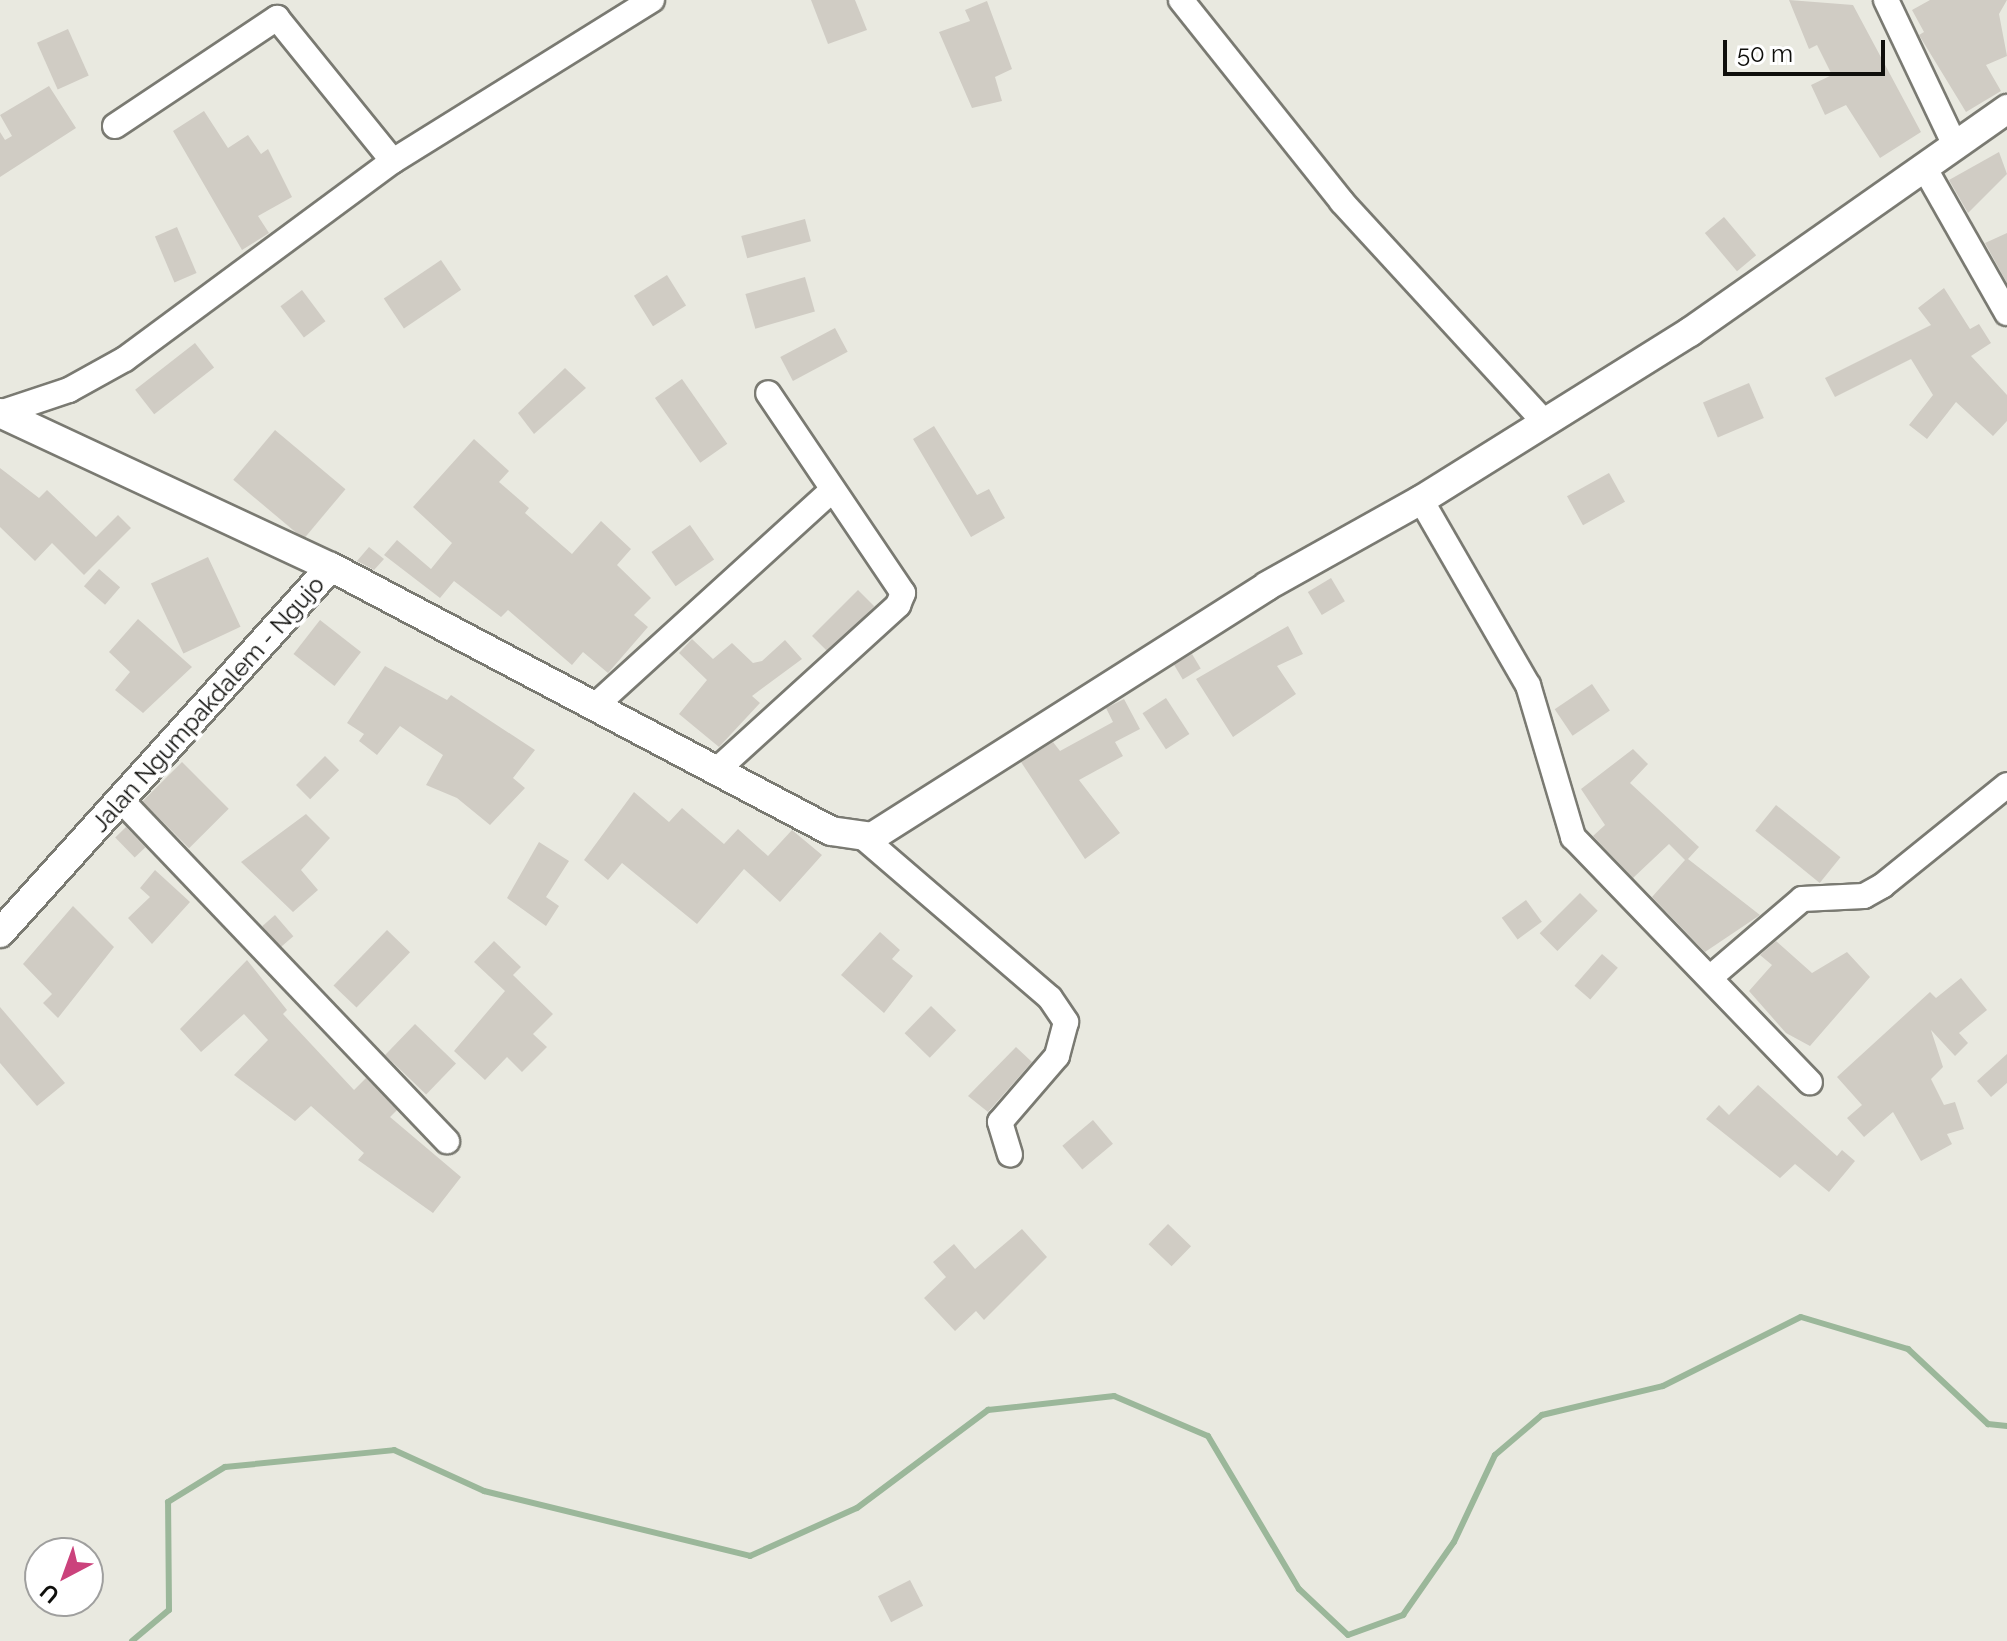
<!DOCTYPE html>
<style>
body{margin:0}
#map{position:relative;width:2007px;height:1641px;overflow:hidden;background:#e9e9e0;font-family:Raleway,sans-serif}
div>[style]{position:absolute}
.stream>*{height:6px;margin:-3px;padding:0 3px;transform-origin:3px;border-radius:3px;background:#9bb79a}
.building>*{inset:0;background:#d0ccc4;transform-origin:0 0}
.roads{filter:drop-shadow(2px 0 #7a7a72) drop-shadow(-2px 0 #7a7a72) drop-shadow(0 2px #7a7a72) drop-shadow(0 -2px #7a7a72)}
.minor>*{height:24px;margin:-12px;padding:0 12px;transform-origin:12px;border-radius:12px;background:#fff}
.tertiary>*{height:28px;margin:-14px;padding:0 14px;transform-origin:14px;border-radius:14px;background:#fff}
span{translate:-50% -50%;white-space:nowrap;text-align:center;line-height:1.15;-webkit-text-stroke:8px #fff;paint-order:stroke}
.street-label{font-size:24px;color:#0f0f0c}
.north{position:absolute;left:24px;top:1537px;width:80px;height:80px;box-sizing:border-box;background:#fff;border:2px solid #9f9f9e;border-radius:50%;rotate:221deg;font-size:22px;font-weight:700;line-height:32px;text-align:center;color:#0f0f0c}
.north::after{content:'';display:block;margin:auto;width:28px;height:36px;background:#cb427c;clip-path:polygon(50% 0,100% 100%,50% 72%,0 100%)}
.scale{position:absolute;left:1723px;top:40px;width:162px;height:36px;box-sizing:border-box;border:4px solid #0f0f0c;border-top:0;padding-left:10px;font-size:24px;line-height:28px;white-space:nowrap;color:#0f0f0c;-webkit-text-stroke:6px #fff;paint-order:stroke}
</style>
<div id="map">
<div class="stream">
<i style="left:132px;top:1641px;width:48px;rotate:-40deg"></i>
<i style="left:169px;top:1610px;width:108px;rotate:-90.5deg"></i>
<i style="left:168px;top:1502px;width:67px;rotate:-31.6deg"></i>
<i style="left:225px;top:1467px;width:170px;rotate:-5.7deg"></i>
<i style="left:394px;top:1450px;width:99px;rotate:24.5deg"></i>
<i style="left:484px;top:1491px;width:274px;rotate:13.7deg"></i>
<i style="left:750px;top:1556px;width:117px;rotate:-24.2deg"></i>
<i style="left:857px;top:1508px;width:164px;rotate:-36.8deg"></i>
<i style="left:988px;top:1410px;width:127px;rotate:-6.3deg"></i>
<i style="left:1114px;top:1396px;width:102px;rotate:23.1deg"></i>
<i style="left:1208px;top:1436px;width:178px;rotate:59.3deg"></i>
<i style="left:1299px;top:1589px;width:67px;rotate:43.2deg"></i>
<i style="left:1348px;top:1635px;width:59px;rotate:-20deg"></i>
<i style="left:1403px;top:1615px;width:89px;rotate:-55.1deg"></i>
<i style="left:1454px;top:1542px;width:96px;rotate:-64.8deg"></i>
<i style="left:1495px;top:1455px;width:62px;rotate:-40.4deg"></i>
<i style="left:1542px;top:1415px;width:124px;rotate:-13.5deg"></i>
<i style="left:1663px;top:1386px;width:154px;rotate:-26.6deg"></i>
<i style="left:1801px;top:1317px;width:112px;rotate:16.7deg"></i>
<i style="left:1908px;top:1349px;width:110px;rotate:43.2deg"></i>
<i style="left:1988px;top:1424px;width:19px;rotate:6deg"></i>
</div>
<div class="building">
<i style="clip-path:polygon(811px 0,855px 0,867px 30px,828px 44px)"></i>
<i style="clip-path:polygon(1789px 0,1853px 5px,1921px 132px,1880px 158px,1846px 105px,1825px 115px,1811px 85px,1832px 75px,1817px 45px,1809px 49px)"></i>
<i style="clip-path:polygon(1930px 0,2007px 0,1999px 14px,2007px 56px,1986px 65px,2001px 91px,1966px 112px,1919px 35px,1924px 32px,1912px 10px)"></i>
<i style="clip-path:polygon(987px 1px,1012px 69px,995px 77px,1002px 101px,972px 108px,939px 32px,970px 21px,965px 10px)"></i>
<i style="left:68px;top:29px;width:51px;height:34px;rotate:66deg"></i>
<i style="clip-path:polygon(49px 86px,76px 128px,0 177px,0 132px,5px 140px,12px 136px,0 115px)"></i>
<i style="clip-path:polygon(204px 111px,228px 148px,248px 135px,261px 154px,268px 149px,292px 197px,258px 216px,269px 233px,242px 250px,173px 131px)"></i>
<i style="clip-path:polygon(1999px 152px,2007px 174px,1968px 213px,1949px 180px)"></i>
<i style="left:1724px;top:217px;width:50px;height:25px;rotate:50deg"></i>
<i style="left:805px;top:219px;width:23px;height:66px;rotate:75deg"></i>
<i style="left:177px;top:227px;width:50px;height:24px;rotate:67deg"></i>
<i style="clip-path:polygon(2007px 233px,2007px 283px,1985px 243px)"></i>
<i style="left:441px;top:260px;width:36px;height:69px;rotate:56deg"></i>
<i style="left:667px;top:275px;width:36px;height:39px;rotate:58deg"></i>
<i style="left:805px;top:277px;width:36px;height:62px;rotate:74deg"></i>
<i style="clip-path:polygon(1944px 288px,1970px 329px,1979px 324px,1991px 343px,1971px 356px,2007px 395px,2007px 421px,1993px 436px,1956px 402px,1927px 439px,1909px 425px,1933px 395px,1911px 359px,1835px 397px,1825px 378px,1931px 325px,1918px 308px)"></i>
<i style="left:302px;top:290px;width:39px;height:27px;rotate:53deg"></i>
<i style="left:835px;top:328px;width:27px;height:62px;rotate:62deg"></i>
<i style="left:195px;top:343px;width:31px;height:76px;rotate:52deg"></i>
<i style="clip-path:polygon(565px 368px,586px 388px,534px 434px,518px 413px)"></i>
<i style="left:682px;top:379px;width:79px;height:33px;rotate:55deg"></i>
<i style="left:1749px;top:383px;width:38px;height:50px;rotate:67deg"></i>
<i style="clip-path:polygon(934px 426px,977px 495px,989px 489px,1005px 518px,971px 537px,913px 439px)"></i>
<i style="left:275px;top:430px;width:92px;height:65px;rotate:40deg"></i>
<i style="clip-path:polygon(474px 439px,509px 471px,499px 482px,529px 508px,525px 513px,572px 554px,601px 521px,631px 549px,617px 565px,651px 598px,634px 615px,648px 627px,608px 673px,583px 652px,572px 665px,508px 610px,501px 617px,454px 581px,440px 598px,384px 555px,397px 540px,431px 569px,452px 543px,413px 507px)"></i>
<i style="clip-path:polygon(0 468px,39px 498px,47px 490px,96px 537px,118px 515px,131px 528px,84px 575px,52px 543px,35px 561px,0 527px)"></i>
<i style="left:1609px;top:473px;width:33px;height:48px;rotate:61deg"></i>
<i style="left:690px;top:525px;width:42px;height:47px;rotate:55deg"></i>
<i style="clip-path:polygon(369px 547px,384px 559px,374px 570px,357px 561px)"></i>
<i style="left:208px;top:557px;width:77px;height:63px;rotate:65deg"></i>
<i style="left:99px;top:569px;width:28px;height:23px;rotate:41deg"></i>
<i style="left:1331px;top:578px;width:27px;height:27px;rotate:59deg"></i>
<i style="left:858px;top:590px;width:23px;height:65px;rotate:45deg"></i>
<i style="clip-path:polygon(138px 619px,192px 667px,143px 713px,115px 690px,130px 672px,109px 652px)"></i>
<i style="left:320px;top:620px;width:52px;height:43px;rotate:38deg"></i>
<i style="clip-path:polygon(1288px 626px,1303px 654px,1277px 666px,1296px 694px,1233px 737px,1196px 679px)"></i>
<i style="clip-path:polygon(692px 639px,713px 659px,732px 643px,753px 663px,762px 661px,785px 640px,802px 659px,752px 696px,760px 703px,719px 747px,679px 714px,707px 680px,679px 653px)"></i>
<i style="left:1192px;top:654px;width:17px;height:21px;rotate:59deg"></i>
<i style="clip-path:polygon(385px 666px,447px 700px,451px 695px,535px 750px,513px 778px,525px 788px,490px 825px,457px 798px,426px 785px,443px 755px,400px 726px,377px 755px,359px 741px,364px 734px,347px 723px)"></i>
<i style="left:1592px;top:684px;width:32px;height:45px;rotate:56deg"></i>
<i style="left:1166px;top:698px;width:43px;height:28px;rotate:57deg"></i>
<i style="clip-path:polygon(1124px 699px,1140px 729px,1115px 742px,1123px 756px,1079px 780px,1120px 833px,1085px 859px,1021px 762px,1053px 742px,1060px 751px,1113px 722px,1106px 708px)"></i>
<i style="clip-path:polygon(1633px 749px,1648px 764px,1630px 783px,1699px 847px,1688px 859px,1760px 915px,1705px 952px,1652px 897px,1685px 860px,1669px 844px,1633px 878px,1593px 836px,1605px 825px,1581px 789px)"></i>
<i style="left:325px;top:756px;width:20px;height:41px;rotate:45deg"></i>
<i style="left:182px;top:762px;width:66px;height:56px;rotate:45deg"></i>
<i style="clip-path:polygon(634px 792px,669px 822px,682px 808px,724px 844px,738px 829px,768px 856px,792px 830px,822px 855px,780px 902px,744px 869px,697px 924px,622px 863px,608px 880px,584px 860px)"></i>
<i style="left:1776px;top:805px;width:83px;height:33px;rotate:39deg"></i>
<i style="clip-path:polygon(306px 814px,330px 838px,301px 870px,318px 890px,293px 912px,241px 862px)"></i>
<i style="left:126px;top:827px;width:28px;height:15px;rotate:46deg"></i>
<i style="clip-path:polygon(539px 842px,569px 861px,546px 897px,559px 906px,546px 926px,507px 898px)"></i>
<i style="clip-path:polygon(155px 870px,190px 902px,152px 944px,128px 918px,150px 897px,140px 888px)"></i>
<i style="left:1580px;top:893px;width:25px;height:57px;rotate:45deg"></i>
<i style="left:1526px;top:900px;width:27px;height:30px;rotate:54deg"></i>
<i style="clip-path:polygon(73px 906px,114px 947px,58px 1018px,43px 1003px,52px 994px,23px 964px)"></i>
<i style="left:275px;top:915px;width:28px;height:17px;rotate:49deg"></i>
<i style="left:387px;top:930px;width:32px;height:77px;rotate:44deg"></i>
<i style="clip-path:polygon(880px 932px,900px 950px,892px 959px,913px 976px,884px 1013px,841px 975px)"></i>
<i style="clip-path:polygon(494px 941px,521px 967px,513px 975px,553px 1014px,533px 1034px,547px 1047px,522px 1072px,507px 1057px,485px 1080px,454px 1051px,505px 991px,474px 962px)"></i>
<i style="clip-path:polygon(1776px 941px,1812px 973px,1847px 952px,1870px 977px,1810px 1046px,1786px 1033px,1749px 991px,1772px 965px,1760px 955px)"></i>
<i style="left:1602px;top:954px;width:21px;height:42px;rotate:41deg"></i>
<i style="clip-path:polygon(247px 960px,287px 1010px,283px 1014px,354px 1090px,366px 1078px,397px 1110px,390px 1117px,461px 1177px,433px 1213px,358px 1160px,364px 1153px,311px 1106px,295px 1121px,234px 1075px,268px 1040px,244px 1014px,201px 1052px,180px 1029px)"></i>
<i style="clip-path:polygon(1961px 978px,1987px 1010px,1959px 1033px,1968px 1043px,1955px 1056px,1931px 1030px,1943px 1067px,1931px 1079px,1944px 1105px,1955px 1102px,1964px 1129px,1947px 1134px,1952px 1144px,1921px 1161px,1893px 1112px,1864px 1137px,1847px 1118px,1862px 1105px,1837px 1077px,1930px 992px,1936px 998px)"></i>
<i style="left:931px;top:1006px;width:35px;height:38px;rotate:44deg"></i>
<i style="clip-path:polygon(0 1007px,65px 1083px,37px 1106px,0 1063px)"></i>
<i style="left:415px;top:1024px;width:57px;height:43px;rotate:44deg"></i>
<i style="clip-path:polygon(1016px 1047px,1032px 1062px,988px 1112px,968px 1096px)"></i>
<i style="clip-path:polygon(2007px 1054px,2007px 1083px,1991px 1097px,1977px 1081px)"></i>
<i style="clip-path:polygon(1758px 1085px,1837px 1156px,1842px 1150px,1855px 1161px,1829px 1192px,1795px 1164px,1780px 1178px,1706px 1119px,1719px 1105px,1729px 1115px)"></i>
<i style="left:1093px;top:1120px;width:31px;height:40px;rotate:50deg"></i>
<i style="left:1168px;top:1224px;width:32px;height:28px;rotate:44deg"></i>
<i style="clip-path:polygon(1022px 1229px,1047px 1257px,984px 1320px,976px 1311px,955px 1331px,924px 1298px,946px 1277px,933px 1262px,954px 1244px,975px 1269px)"></i>
<i style="left:910px;top:1580px;width:29px;height:36px;rotate:63deg"></i>
</div>
<div class="roads">
<div class="minor">
<i style="left:1181px;top:0;width:258px;rotate:51.4deg"></i>
<i style="left:1342px;top:202px;width:300px;rotate:47.4deg"></i>
<i style="left:1886px;top:0;width:161px;rotate:64.6deg"></i>
<i style="left:115px;top:126px;width:195px;rotate:-33.7deg"></i>
<i style="left:277px;top:18px;width:184px;rotate:51deg"></i>
<i style="left:1924px;top:167px;width:168px;rotate:60.4deg"></i>
<i style="left:0;top:413px;width:73px;rotate:-18.4deg"></i>
<i style="left:69px;top:390px;width:64px;rotate:-29deg"></i>
<i style="left:125px;top:359px;width:333px;rotate:-36.5deg"></i>
<i style="left:393px;top:161px;width:305px;rotate:-31.9deg"></i>
<i style="left:1421px;top:500px;width:214px;rotate:60deg"></i>
<i style="left:1528px;top:685px;width:159px;rotate:73.5deg"></i>
<i style="left:1573px;top:837px;width:341px;rotate:46deg"></i>
<i style="left:596px;top:705px;width:316px;rotate:-42.3deg"></i>
<i style="left:718px;top:769px;width:244px;rotate:-42.3deg"></i>
<i style="left:898px;top:605px;width:13px;rotate:-67deg"></i>
<i style="left:903px;top:593px;width:241px;rotate:-124deg"></i>
<i style="left:121px;top:800px;width:472px;rotate:46.3deg"></i>
<i style="left:864px;top:838px;width:245px;rotate:40.7deg"></i>
<i style="left:1050px;top:998px;width:29px;rotate:56deg"></i>
<i style="left:1066px;top:1022px;width:35px;rotate:105deg"></i>
<i style="left:1057px;top:1056px;width:87px;rotate:130.8deg"></i>
<i style="left:1000px;top:1122px;width:34px;rotate:73deg"></i>
<i style="left:1712px;top:976px;width:118px;rotate:-40.5deg"></i>
<i style="left:1802px;top:899px;width:62px;rotate:-2.8deg"></i>
<i style="left:1864px;top:896px;width:21px;rotate:-29deg"></i>
<i style="left:1882px;top:886px;width:161px;rotate:-38.9deg"></i>
</div>
<div class="tertiary">
<i style="left:0;top:413px;width:365px;rotate:25deg"></i>
<i style="left:331px;top:567px;width:565px;rotate:27.83deg"></i>
<i style="left:831px;top:831px;width:41px;rotate:8.3deg"></i>
<i style="left:872px;top:837px;width:468px;rotate:-32.4deg"></i>
<i style="left:1267px;top:586px;width:176px;rotate:-29.2deg"></i>
<i style="left:1421px;top:500px;width:317px;rotate:-32deg"></i>
<i style="left:1690px;top:332px;width:388px;rotate:-35.1deg"></i>
<i style="left:0;top:933px;width:493px;rotate:-47.9deg"></i>
</div>
</div>
<div class="street-label">
<span style="left:208px;top:704px;rotate:-48deg">Jalan Ngumpakdalem - Ngujo</span>
</div>
<div class="north">U</div>
<div class="scale">50 m</div>
</div>
